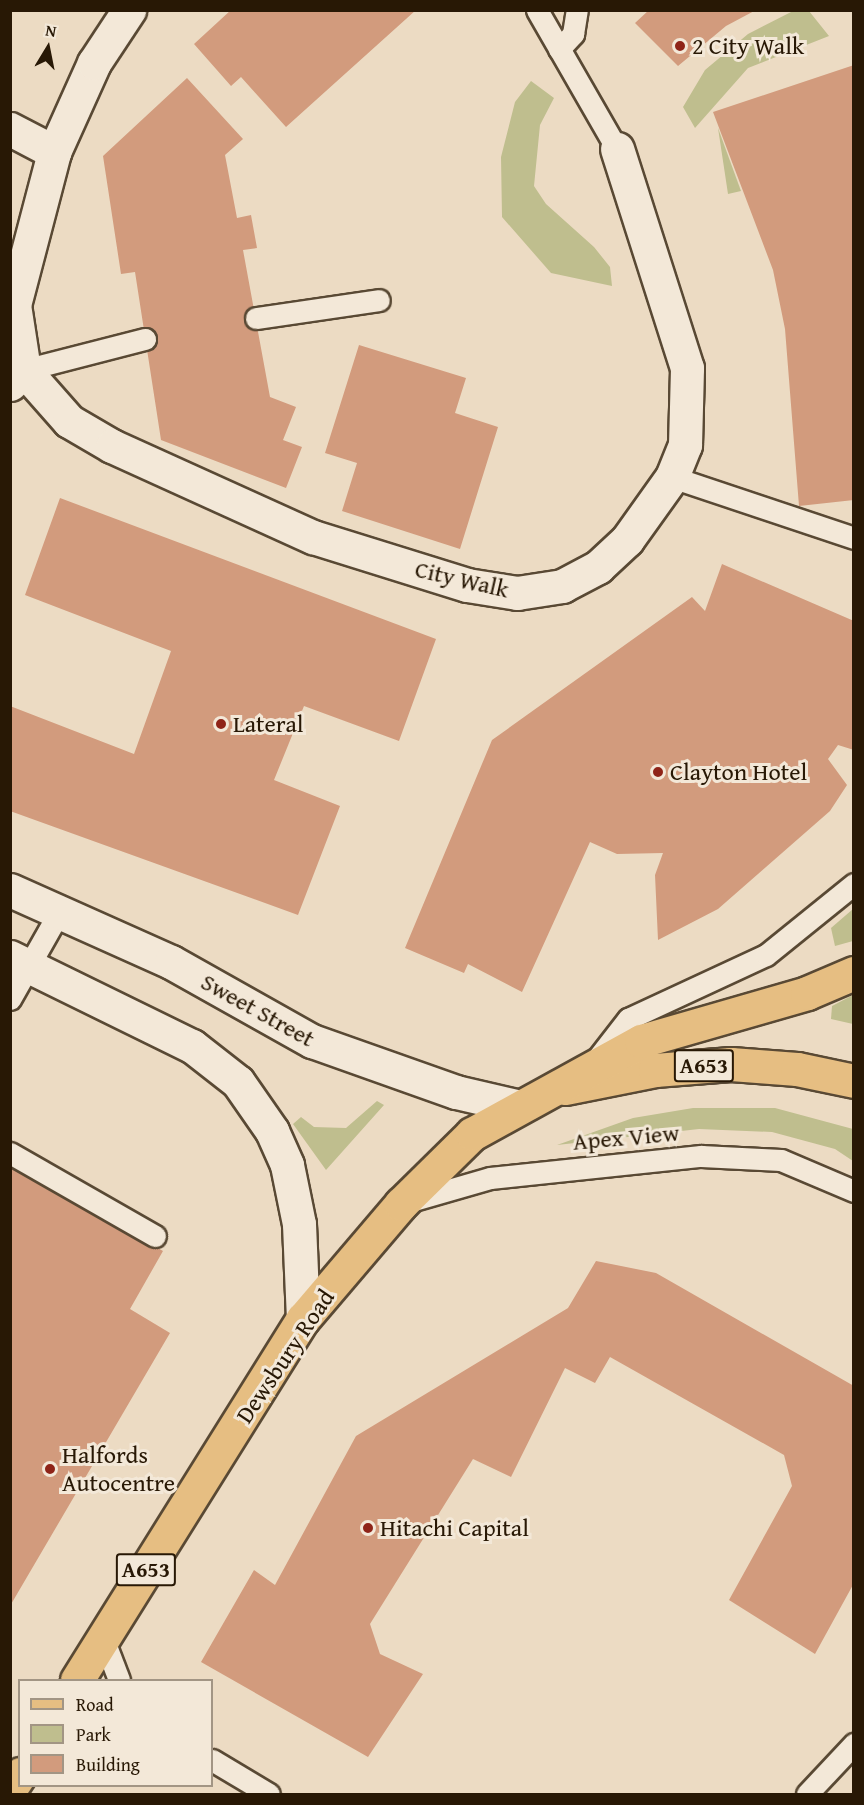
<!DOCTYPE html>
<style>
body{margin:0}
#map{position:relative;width:864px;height:1805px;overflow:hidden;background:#ecdbc3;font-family:"Gentium Book Plus",serif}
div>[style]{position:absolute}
.green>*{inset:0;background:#bfbe8e}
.building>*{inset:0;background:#d29b7d}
.roads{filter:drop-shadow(2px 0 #594934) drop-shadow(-2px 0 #594934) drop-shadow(0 2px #594934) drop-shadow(0 -2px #594934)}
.lane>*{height:21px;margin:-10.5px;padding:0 10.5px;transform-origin:10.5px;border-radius:10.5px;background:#f3e8d8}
.street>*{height:33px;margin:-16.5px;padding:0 16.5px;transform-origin:16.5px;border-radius:16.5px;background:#f3e8d8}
.secondary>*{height:33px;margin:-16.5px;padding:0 16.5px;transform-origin:16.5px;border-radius:16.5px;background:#f3e8d8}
.primary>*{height:33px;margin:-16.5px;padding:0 16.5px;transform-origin:16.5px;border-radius:16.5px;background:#e6be82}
.dots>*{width:16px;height:16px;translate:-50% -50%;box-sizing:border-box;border:3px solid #f3e8d8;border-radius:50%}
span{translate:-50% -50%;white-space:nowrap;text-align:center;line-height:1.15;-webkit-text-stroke:6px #f3e8d8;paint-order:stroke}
.shield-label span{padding:2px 4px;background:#f3e8d8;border:2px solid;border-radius:4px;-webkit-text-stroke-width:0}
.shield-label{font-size:22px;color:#281805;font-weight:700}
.poi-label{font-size:24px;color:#281805}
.left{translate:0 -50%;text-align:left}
.street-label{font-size:24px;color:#281805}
.frame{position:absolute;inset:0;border:12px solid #281805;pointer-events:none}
.legend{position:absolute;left:18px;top:1679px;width:195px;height:108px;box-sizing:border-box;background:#f3e8d8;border:2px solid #a29584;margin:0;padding:8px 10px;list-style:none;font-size:18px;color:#281805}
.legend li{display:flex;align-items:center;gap:12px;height:30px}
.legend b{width:30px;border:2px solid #a29584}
.north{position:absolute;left:18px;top:18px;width:60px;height:60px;-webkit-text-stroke:4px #f3e8d8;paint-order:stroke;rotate:10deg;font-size:16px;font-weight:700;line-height:24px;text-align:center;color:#281805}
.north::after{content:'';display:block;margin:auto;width:21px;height:27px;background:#281805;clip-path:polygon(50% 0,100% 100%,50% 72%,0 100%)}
</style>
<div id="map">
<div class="green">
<i style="clip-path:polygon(795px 10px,809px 11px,829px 36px,748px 68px,695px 128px,683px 107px,705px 70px,748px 34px)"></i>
<i style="clip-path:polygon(531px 81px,554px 98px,540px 125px,534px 186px,546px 204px,594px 247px,610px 267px,612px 286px,551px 273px,502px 217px,501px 157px,515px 102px)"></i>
<i style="clip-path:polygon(718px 128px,741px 191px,728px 194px)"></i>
<i style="clip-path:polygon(853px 909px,853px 941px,835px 946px,831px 928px)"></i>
<i style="clip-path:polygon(853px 995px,853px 1024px,831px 1019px,832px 1006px)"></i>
<i style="clip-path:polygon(377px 1101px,384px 1105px,326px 1170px,293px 1124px,301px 1117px,314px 1127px,346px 1128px)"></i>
<i style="clip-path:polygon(693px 1108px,775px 1108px,853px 1129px,853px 1161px,835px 1149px,772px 1132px,699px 1129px,557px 1145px,633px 1118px)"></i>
</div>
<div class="building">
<i style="clip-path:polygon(231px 10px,416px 10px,286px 127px,241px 77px,231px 86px,194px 44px)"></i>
<i style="clip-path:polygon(649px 10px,756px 10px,726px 26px,678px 66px,635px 23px)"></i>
<i style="clip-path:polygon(854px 65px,854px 500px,799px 506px,785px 329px,773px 270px,713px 112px)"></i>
<i style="clip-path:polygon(187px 78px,243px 139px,225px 155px,237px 218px,251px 215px,257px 248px,243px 250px,270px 397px,296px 407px,283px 440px,302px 447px,286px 488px,161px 440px,135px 272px,121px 274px,103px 156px)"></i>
<i style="clip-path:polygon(359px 345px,466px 378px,455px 413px,498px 427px,460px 549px,342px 511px,357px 463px,325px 453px)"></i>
<i style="clip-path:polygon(60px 498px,436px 639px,399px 741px,304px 706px,274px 780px,340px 806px,298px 915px,10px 811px,10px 706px,134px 754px,171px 651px,25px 595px)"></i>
<i style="clip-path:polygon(722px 564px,854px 621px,854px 750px,838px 745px,828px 759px,847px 785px,830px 811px,718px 909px,658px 940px,655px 875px,663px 853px,617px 854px,590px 842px,522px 992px,468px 964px,464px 973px,405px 948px,492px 740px,692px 597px,705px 611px)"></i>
<i style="clip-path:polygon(10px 1163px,163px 1251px,130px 1309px,170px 1333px,10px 1606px)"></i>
<i style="clip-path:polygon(596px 1261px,656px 1273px,854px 1386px,854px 1583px,815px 1654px,729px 1600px,792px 1486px,784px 1455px,610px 1357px,595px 1383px,565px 1368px,511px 1477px,473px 1459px,370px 1624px,380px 1654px,423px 1674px,368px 1757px,201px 1662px,254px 1570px,275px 1585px,356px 1436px,568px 1308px)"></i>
</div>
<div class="roads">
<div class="lane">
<i style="left:537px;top:10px;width:160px;rotate:60.1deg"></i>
<i style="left:559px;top:49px;width:21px;rotate:-47deg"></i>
<i style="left:573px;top:34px;width:24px;rotate:-81deg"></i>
<i style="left:256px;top:318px;width:124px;rotate:-8.3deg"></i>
<i style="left:24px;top:370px;width:125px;rotate:-14.4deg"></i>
<i style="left:672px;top:477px;width:192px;rotate:18.5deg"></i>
<i style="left:10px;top:999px;width:98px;rotate:-60.5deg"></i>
<i style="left:597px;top:1059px;width:51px;rotate:-52.2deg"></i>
<i style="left:628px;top:1019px;width:152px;rotate:-24.9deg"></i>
<i style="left:766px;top:955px;width:113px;rotate:-38.9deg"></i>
<i style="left:10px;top:1153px;width:167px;rotate:29.8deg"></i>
<i style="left:407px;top:1202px;width:86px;rotate:-16.1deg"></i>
<i style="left:490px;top:1178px;width:212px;rotate:-6deg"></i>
<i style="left:701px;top:1156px;width:80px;rotate:2.9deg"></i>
<i style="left:781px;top:1160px;width:79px;rotate:23deg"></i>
<i style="left:103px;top:1638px;width:45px;rotate:69.1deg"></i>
<i style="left:212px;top:1760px;width:66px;rotate:30.8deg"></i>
<i style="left:807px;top:1794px;width:69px;rotate:-46.8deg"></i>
</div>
<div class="street">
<i style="left:10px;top:129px;width:50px;rotate:27.6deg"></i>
<i style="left:24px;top:370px;width:68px;rotate:48.6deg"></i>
<i style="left:69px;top:421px;width:50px;rotate:30.2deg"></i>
<i style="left:112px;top:446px;width:221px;rotate:24.4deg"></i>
<i style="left:313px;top:537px;width:161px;rotate:17.3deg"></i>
<i style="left:467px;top:585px;width:51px;rotate:9.1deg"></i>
<i style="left:517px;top:593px;width:46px;rotate:-8.8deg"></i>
<i style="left:562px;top:586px;width:41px;rotate:-27.8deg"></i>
<i style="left:598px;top:567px;width:40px;rotate:-43deg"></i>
<i style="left:627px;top:540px;width:77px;rotate:-54.5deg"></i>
<i style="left:672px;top:477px;width:35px;rotate:-68deg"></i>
<i style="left:685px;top:445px;width:77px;rotate:-88.5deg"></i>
<i style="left:687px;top:368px;width:230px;rotate:-107.7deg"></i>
<i style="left:10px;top:384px;width:20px;rotate:-45deg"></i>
<i style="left:24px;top:370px;width:66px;rotate:-98.7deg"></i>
<i style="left:14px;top:305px;width:158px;rotate:-75.3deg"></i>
<i style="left:54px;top:152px;width:98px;rotate:-65.8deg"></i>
<i style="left:94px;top:63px;width:64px;rotate:-56.6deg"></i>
</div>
<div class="secondary">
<i style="left:10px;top:890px;width:176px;rotate:24.1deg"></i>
<i style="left:171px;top:962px;width:162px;rotate:29.3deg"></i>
<i style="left:312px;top:1041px;width:153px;rotate:19.5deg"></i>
<i style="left:456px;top:1092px;width:62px;rotate:13.1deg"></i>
<i style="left:10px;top:957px;width:203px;rotate:26.1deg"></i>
<i style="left:192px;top:1046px;width:58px;rotate:38deg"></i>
<i style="left:238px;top:1082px;width:60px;rotate:55.2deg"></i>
<i style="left:272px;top:1131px;width:37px;rotate:66deg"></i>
<i style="left:287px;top:1165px;width:60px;rotate:78.5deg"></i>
<i style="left:299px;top:1224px;width:95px;rotate:87.6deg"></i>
</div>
<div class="primary">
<i style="left:565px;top:1088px;width:92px;rotate:-11.3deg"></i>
<i style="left:655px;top:1070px;width:76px;rotate:-4.5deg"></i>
<i style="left:731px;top:1064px;width:66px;rotate:4.3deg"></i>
<i style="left:797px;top:1069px;width:58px;rotate:11.9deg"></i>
<i style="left:77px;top:1680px;width:426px;rotate:-58deg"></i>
<i style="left:303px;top:1319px;width:151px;rotate:-49.6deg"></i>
<i style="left:401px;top:1204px;width:100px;rotate:-44.6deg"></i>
<i style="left:472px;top:1134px;width:193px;rotate:-28.8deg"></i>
<i style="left:641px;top:1041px;width:173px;rotate:-16.1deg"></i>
<i style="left:807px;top:993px;width:51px;rotate:-23.1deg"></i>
<i style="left:10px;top:1789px;width:18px;rotate:-56deg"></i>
</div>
</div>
<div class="dots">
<i style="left:680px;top:46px;background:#8f2418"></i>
<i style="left:221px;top:724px;background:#8f2418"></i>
<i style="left:658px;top:772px;background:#8f2418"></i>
<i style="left:50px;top:1469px;background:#8f2418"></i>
<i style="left:368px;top:1528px;background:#8f2418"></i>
</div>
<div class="shield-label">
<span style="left:704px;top:1066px">A653</span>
<span style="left:146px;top:1570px">A653</span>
</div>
<div class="poi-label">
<span class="left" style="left:692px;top:46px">2 City Walk</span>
<span class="left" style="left:233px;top:724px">Lateral</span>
<span class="left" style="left:670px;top:772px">Clayton Hotel</span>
<span class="left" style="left:62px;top:1469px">Halfords<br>Autocentre</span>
<span class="left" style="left:380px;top:1528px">Hitachi Capital</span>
</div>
<div class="street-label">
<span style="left:462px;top:579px;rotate:13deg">City Walk</span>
<span style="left:258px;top:1010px;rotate:29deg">Sweet Street</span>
<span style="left:626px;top:1137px;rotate:-5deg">Apex View</span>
<span style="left:285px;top:1356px;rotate:-56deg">Dewsbury Road</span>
</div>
<div class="frame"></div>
<ul class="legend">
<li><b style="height:8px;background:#e6be82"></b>Road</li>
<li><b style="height:16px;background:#bfbe8e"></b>Park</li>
<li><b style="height:16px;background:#d29b7d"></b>Building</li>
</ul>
<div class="north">N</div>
</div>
